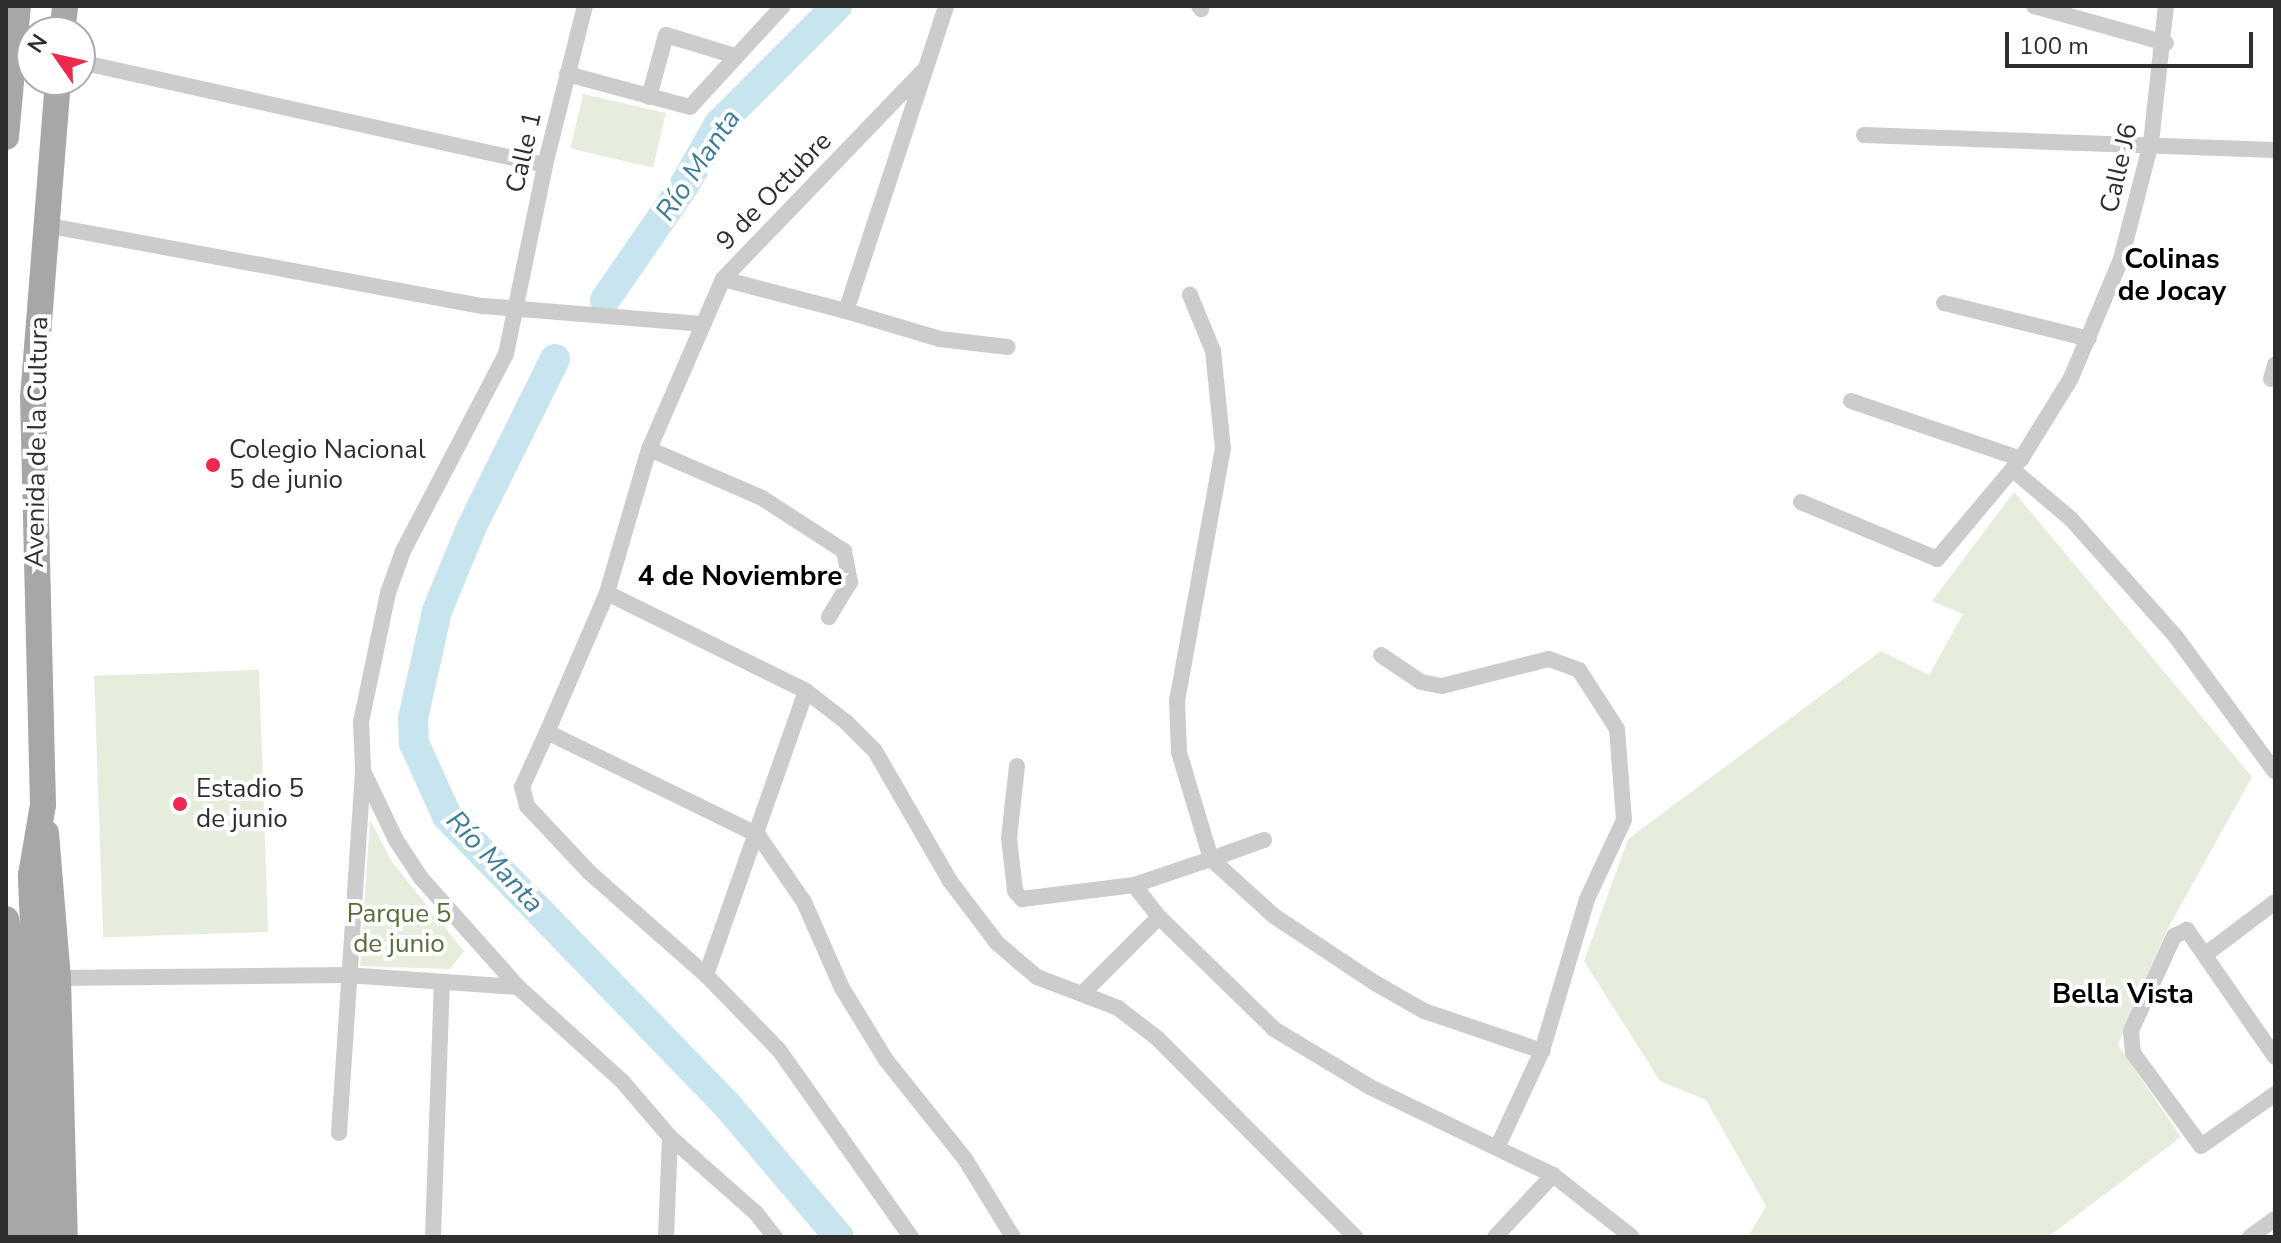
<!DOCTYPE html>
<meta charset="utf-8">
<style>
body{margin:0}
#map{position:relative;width:2281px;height:1243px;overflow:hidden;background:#fff;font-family:"Nunito Sans",sans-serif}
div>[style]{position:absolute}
.green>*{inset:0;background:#e7eddd;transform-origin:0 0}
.river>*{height:30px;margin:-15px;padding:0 15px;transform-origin:15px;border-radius:15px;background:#c8e4ee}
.minor>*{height:16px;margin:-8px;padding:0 8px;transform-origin:8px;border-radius:8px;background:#ccc}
.primary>*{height:26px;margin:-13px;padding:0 13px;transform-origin:13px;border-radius:13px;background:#a7a7a7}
.dots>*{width:22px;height:22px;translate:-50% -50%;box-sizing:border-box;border:4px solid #fff;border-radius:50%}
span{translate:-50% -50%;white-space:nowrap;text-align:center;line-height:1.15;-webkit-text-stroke:8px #fff;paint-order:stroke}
.street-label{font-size:26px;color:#2f2f2f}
.poi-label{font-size:26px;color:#2f2f2f}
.left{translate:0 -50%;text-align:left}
.park-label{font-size:26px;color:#586e3a}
.water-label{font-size:28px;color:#397d96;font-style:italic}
.neighbourhood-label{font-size:28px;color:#000;font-weight:700}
.frame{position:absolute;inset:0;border:8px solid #2f2f2f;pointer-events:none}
.north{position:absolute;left:16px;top:16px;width:80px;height:80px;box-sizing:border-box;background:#fff;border:2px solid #acacac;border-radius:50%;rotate:304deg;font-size:22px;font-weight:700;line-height:32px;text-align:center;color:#2f2f2f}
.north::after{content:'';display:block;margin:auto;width:28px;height:36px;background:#ee294f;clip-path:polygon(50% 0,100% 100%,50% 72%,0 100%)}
.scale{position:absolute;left:2005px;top:32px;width:248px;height:36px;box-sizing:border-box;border:4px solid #2f2f2f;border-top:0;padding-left:10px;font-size:24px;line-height:28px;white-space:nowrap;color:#2f2f2f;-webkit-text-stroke:6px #fff;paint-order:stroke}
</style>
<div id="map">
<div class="green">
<i style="left:583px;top:94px;width:85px;height:56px;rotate:13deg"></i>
<i style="clip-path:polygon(2014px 492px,2252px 777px,2167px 930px,2118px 1045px,2181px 1137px,2048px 1237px,1748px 1237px,1766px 1206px,1706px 1100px,1660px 1081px,1584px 961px,1628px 839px,1881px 651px,1929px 675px,1963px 614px,1932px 601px)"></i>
<i style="left:259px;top:670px;width:262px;height:165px;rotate:88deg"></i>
<i style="clip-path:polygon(370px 820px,392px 862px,464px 951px,450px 969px,360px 966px)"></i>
</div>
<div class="river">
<i style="left:605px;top:300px;width:141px;rotate:-55.4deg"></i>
<i style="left:685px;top:184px;width:69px;rotate:-60.5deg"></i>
<i style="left:719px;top:124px;width:167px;rotate:-45deg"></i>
<i style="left:555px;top:359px;width:186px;rotate:116.4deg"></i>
<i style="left:472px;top:526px;width:92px;rotate:112.4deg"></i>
<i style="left:437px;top:611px;width:110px;rotate:102.6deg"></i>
<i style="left:413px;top:718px;width:25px;rotate:88deg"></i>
<i style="left:414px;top:743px;width:80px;rotate:65.7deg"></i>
<i style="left:447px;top:816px;width:402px;rotate:45.9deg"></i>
<i style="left:727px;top:1105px;width:173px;rotate:49.7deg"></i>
</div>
<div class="minor">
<i style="left:1199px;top:6px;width:4px;rotate:56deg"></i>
<i style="left:2034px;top:6px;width:137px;rotate:15.7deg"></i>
<i style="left:80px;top:62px;width:476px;rotate:12.5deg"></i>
<i style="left:924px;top:70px;width:290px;rotate:133.9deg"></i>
<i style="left:723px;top:279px;width:185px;rotate:113.5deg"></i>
<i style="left:649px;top:449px;width:150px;rotate:106.3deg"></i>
<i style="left:607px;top:593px;width:151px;rotate:113.3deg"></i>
<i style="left:547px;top:732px;width:235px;rotate:26deg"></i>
<i style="left:758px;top:835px;width:81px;rotate:55.5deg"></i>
<i style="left:804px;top:902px;width:94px;rotate:66.2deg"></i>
<i style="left:842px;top:988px;width:84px;rotate:58.6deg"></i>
<i style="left:886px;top:1060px;width:127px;rotate:51.4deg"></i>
<i style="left:965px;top:1159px;width:92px;rotate:58.4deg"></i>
<i style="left:567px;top:74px;width:127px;rotate:15deg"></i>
<i style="left:690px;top:107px;width:137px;rotate:-47.4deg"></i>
<i style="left:649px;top:97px;width:64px;rotate:-74.7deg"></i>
<i style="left:666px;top:35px;width:72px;rotate:16.9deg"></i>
<i style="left:1864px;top:135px;width:411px;rotate:2.1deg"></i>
<i style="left:45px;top:225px;width:446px;rotate:10.5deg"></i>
<i style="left:484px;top:306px;width:218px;rotate:4.7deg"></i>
<i style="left:723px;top:279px;width:127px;rotate:14.6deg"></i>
<i style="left:846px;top:311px;width:321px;rotate:-71.8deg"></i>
<i style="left:1944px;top:303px;width:149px;rotate:13.9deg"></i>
<i style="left:846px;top:311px;width:98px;rotate:16.6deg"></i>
<i style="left:940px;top:339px;width:68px;rotate:6.7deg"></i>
<i style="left:2271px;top:379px;width:15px;rotate:-74deg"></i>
<i style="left:1851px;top:401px;width:180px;rotate:18.8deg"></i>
<i style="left:649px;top:449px;width:123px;rotate:23.4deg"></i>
<i style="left:762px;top:498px;width:98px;rotate:32.9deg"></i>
<i style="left:844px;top:551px;width:32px;rotate:79deg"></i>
<i style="left:850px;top:582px;width:41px;rotate:121deg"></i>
<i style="left:2013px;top:470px;width:76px;rotate:40.2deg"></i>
<i style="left:2071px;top:519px;width:158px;rotate:48.3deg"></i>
<i style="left:2176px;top:637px;width:167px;rotate:53.7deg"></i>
<i style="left:1801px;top:502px;width:147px;rotate:22.7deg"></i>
<i style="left:1937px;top:559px;width:131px;rotate:-50deg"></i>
<i style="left:2021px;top:459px;width:95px;rotate:-58.3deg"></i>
<i style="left:2071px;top:378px;width:129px;rotate:-67.2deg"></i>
<i style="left:2121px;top:259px;width:120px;rotate:-75.5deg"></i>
<i style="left:2151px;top:143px;width:138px;rotate:-83.8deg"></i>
<i style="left:607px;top:593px;width:222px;rotate:26.2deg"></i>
<i style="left:806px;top:691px;width:51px;rotate:37.8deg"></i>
<i style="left:846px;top:722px;width:41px;rotate:45deg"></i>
<i style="left:875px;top:751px;width:150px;rotate:60deg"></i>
<i style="left:950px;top:881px;width:78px;rotate:52.8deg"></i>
<i style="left:997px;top:943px;width:52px;rotate:40.4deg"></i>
<i style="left:1037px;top:977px;width:87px;rotate:20.9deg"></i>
<i style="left:1118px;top:1008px;width:49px;rotate:37.6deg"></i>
<i style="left:1157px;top:1038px;width:281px;rotate:45.1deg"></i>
<i style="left:1381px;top:655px;width:48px;rotate:34deg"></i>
<i style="left:1421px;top:682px;width:21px;rotate:11deg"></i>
<i style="left:1442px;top:686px;width:110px;rotate:-14.2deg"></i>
<i style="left:1549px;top:659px;width:32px;rotate:20deg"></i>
<i style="left:1579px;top:670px;width:70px;rotate:57.2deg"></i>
<i style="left:1617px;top:729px;width:91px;rotate:85.6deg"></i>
<i style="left:1624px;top:820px;width:87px;rotate:115.1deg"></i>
<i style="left:1587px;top:899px;width:159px;rotate:106.5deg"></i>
<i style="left:547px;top:732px;width:60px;rotate:114.4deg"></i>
<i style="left:522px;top:787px;width:20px;rotate:75deg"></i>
<i style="left:527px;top:806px;width:92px;rotate:46.8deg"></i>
<i style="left:590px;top:873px;width:154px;rotate:41.3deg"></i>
<i style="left:706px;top:975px;width:301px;rotate:-70.6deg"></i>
<i style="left:1017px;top:766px;width:72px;rotate:96.3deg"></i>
<i style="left:1009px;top:838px;width:53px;rotate:83.5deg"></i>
<i style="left:1015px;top:891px;width:11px;rotate:49deg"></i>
<i style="left:1022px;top:899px;width:113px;rotate:-7.1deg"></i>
<i style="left:1134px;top:885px;width:81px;rotate:-18.7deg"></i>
<i style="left:1211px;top:859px;width:112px;rotate:-106.7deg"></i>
<i style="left:1179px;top:752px;width:51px;rotate:-92.2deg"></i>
<i style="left:1177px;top:701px;width:256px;rotate:-79.7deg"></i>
<i style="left:1223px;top:449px;width:99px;rotate:-95.8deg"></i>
<i style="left:1213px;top:351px;width:61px;rotate:-112.3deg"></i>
<i style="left:364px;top:773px;width:74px;rotate:64.5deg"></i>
<i style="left:396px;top:840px;width:45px;rotate:56.7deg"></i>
<i style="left:421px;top:878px;width:146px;rotate:48.3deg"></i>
<i style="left:1264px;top:840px;width:56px;rotate:160.3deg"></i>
<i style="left:1211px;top:859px;width:85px;rotate:42.1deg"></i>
<i style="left:1274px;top:916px;width:121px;rotate:33.6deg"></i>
<i style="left:1375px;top:983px;width:56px;rotate:29.7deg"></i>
<i style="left:1424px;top:1011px;width:125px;rotate:18.7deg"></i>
<i style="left:1542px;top:1051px;width:105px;rotate:114.9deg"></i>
<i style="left:1134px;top:885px;width:41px;rotate:52deg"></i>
<i style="left:2206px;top:954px;width:86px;rotate:-37deg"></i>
<i style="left:706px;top:975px;width:105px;rotate:45.8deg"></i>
<i style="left:779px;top:1050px;width:229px;rotate:54.8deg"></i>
<i style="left:58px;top:978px;width:288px;rotate:-0.6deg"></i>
<i style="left:346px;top:975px;width:172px;rotate:4deg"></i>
<i style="left:518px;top:987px;width:140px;rotate:42.1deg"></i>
<i style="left:622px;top:1081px;width:74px;rotate:49.4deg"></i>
<i style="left:670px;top:1137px;width:115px;rotate:41.5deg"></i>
<i style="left:756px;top:1213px;width:31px;rotate:52deg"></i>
<i style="left:1083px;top:993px;width:107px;rotate:-45deg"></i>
<i style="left:1159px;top:917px;width:161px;rotate:44.2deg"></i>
<i style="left:1274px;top:1029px;width:112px;rotate:31.1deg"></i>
<i style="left:1370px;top:1087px;width:203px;rotate:25.7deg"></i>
<i style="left:1553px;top:1175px;width:100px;rotate:38.1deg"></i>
<i style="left:2275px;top:1057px;width:155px;rotate:-124.7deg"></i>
<i style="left:2187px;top:930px;width:14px;rotate:155deg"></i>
<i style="left:2174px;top:936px;width:104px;rotate:114.4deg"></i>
<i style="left:2131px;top:1031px;width:22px;rotate:85deg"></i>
<i style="left:2133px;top:1053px;width:115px;rotate:53.8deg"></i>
<i style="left:2201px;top:1146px;width:90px;rotate:-35.1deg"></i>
<i style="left:339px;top:1133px;width:365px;rotate:-86.2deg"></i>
<i style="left:363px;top:769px;width:47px;rotate:-92.4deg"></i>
<i style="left:361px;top:722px;width:132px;rotate:-78.2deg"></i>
<i style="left:388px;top:593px;width:45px;rotate:-70.3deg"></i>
<i style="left:403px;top:551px;width:222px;rotate:-62.4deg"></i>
<i style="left:506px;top:354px;width:193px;rotate:-78.3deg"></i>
<i style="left:545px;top:165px;width:164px;rotate:-75.9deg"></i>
<i style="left:433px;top:1237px;width:255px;rotate:-88deg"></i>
<i style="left:666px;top:1237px;width:100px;rotate:-87.7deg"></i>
<i style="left:1495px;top:1237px;width:85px;rotate:-46.9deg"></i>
<i style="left:2250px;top:1237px;width:31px;rotate:-36deg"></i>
</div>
<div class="primary">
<i style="left:62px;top:32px;width:26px;rotate:-83deg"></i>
<i style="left:6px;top:137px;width:132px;rotate:-84.8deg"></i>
<i style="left:46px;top:833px;width:145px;rotate:85.3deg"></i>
<i style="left:58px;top:978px;width:259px;rotate:88.5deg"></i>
<i style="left:6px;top:919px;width:36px;rotate:79deg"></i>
<i style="left:13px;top:954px;width:283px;rotate:88.4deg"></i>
<i style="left:46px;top:1237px;width:362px;rotate:-92.4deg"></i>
<i style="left:31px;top:875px;width:71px;rotate:-80.3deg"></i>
<i style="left:43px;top:805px;width:407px;rotate:-91.4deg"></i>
<i style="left:33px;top:398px;width:319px;rotate:-85.5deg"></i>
</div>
<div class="dots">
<i style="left:213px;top:465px;background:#ee294f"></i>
<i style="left:180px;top:804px;background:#ee294f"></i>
</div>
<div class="street-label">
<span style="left:524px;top:152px;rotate:-77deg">Calle 1</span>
<span style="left:2119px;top:168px;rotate:-77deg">Calle J6</span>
<span style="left:774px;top:191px;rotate:-46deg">9 de Octubre</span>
<span style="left:37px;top:442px;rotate:-89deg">Avenida de la Cultura</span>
</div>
<div class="poi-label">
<span class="left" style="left:229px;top:465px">Colegio Nacional<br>5 de junio</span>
<span class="left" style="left:196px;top:804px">Estadio 5<br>de junio</span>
</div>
<div class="park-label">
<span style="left:399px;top:929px">Parque 5<br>de junio</span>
</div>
<div class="water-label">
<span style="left:698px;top:165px;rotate:-56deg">Río Manta</span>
<span style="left:495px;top:862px;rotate:47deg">Río Manta</span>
</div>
<div class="neighbourhood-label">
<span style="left:2172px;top:275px">Colinas<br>de Jocay</span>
<span style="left:740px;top:576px">4 de Noviembre</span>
<span style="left:2123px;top:994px">Bella Vista</span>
</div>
<div class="frame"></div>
<div class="north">N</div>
<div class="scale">100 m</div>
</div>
